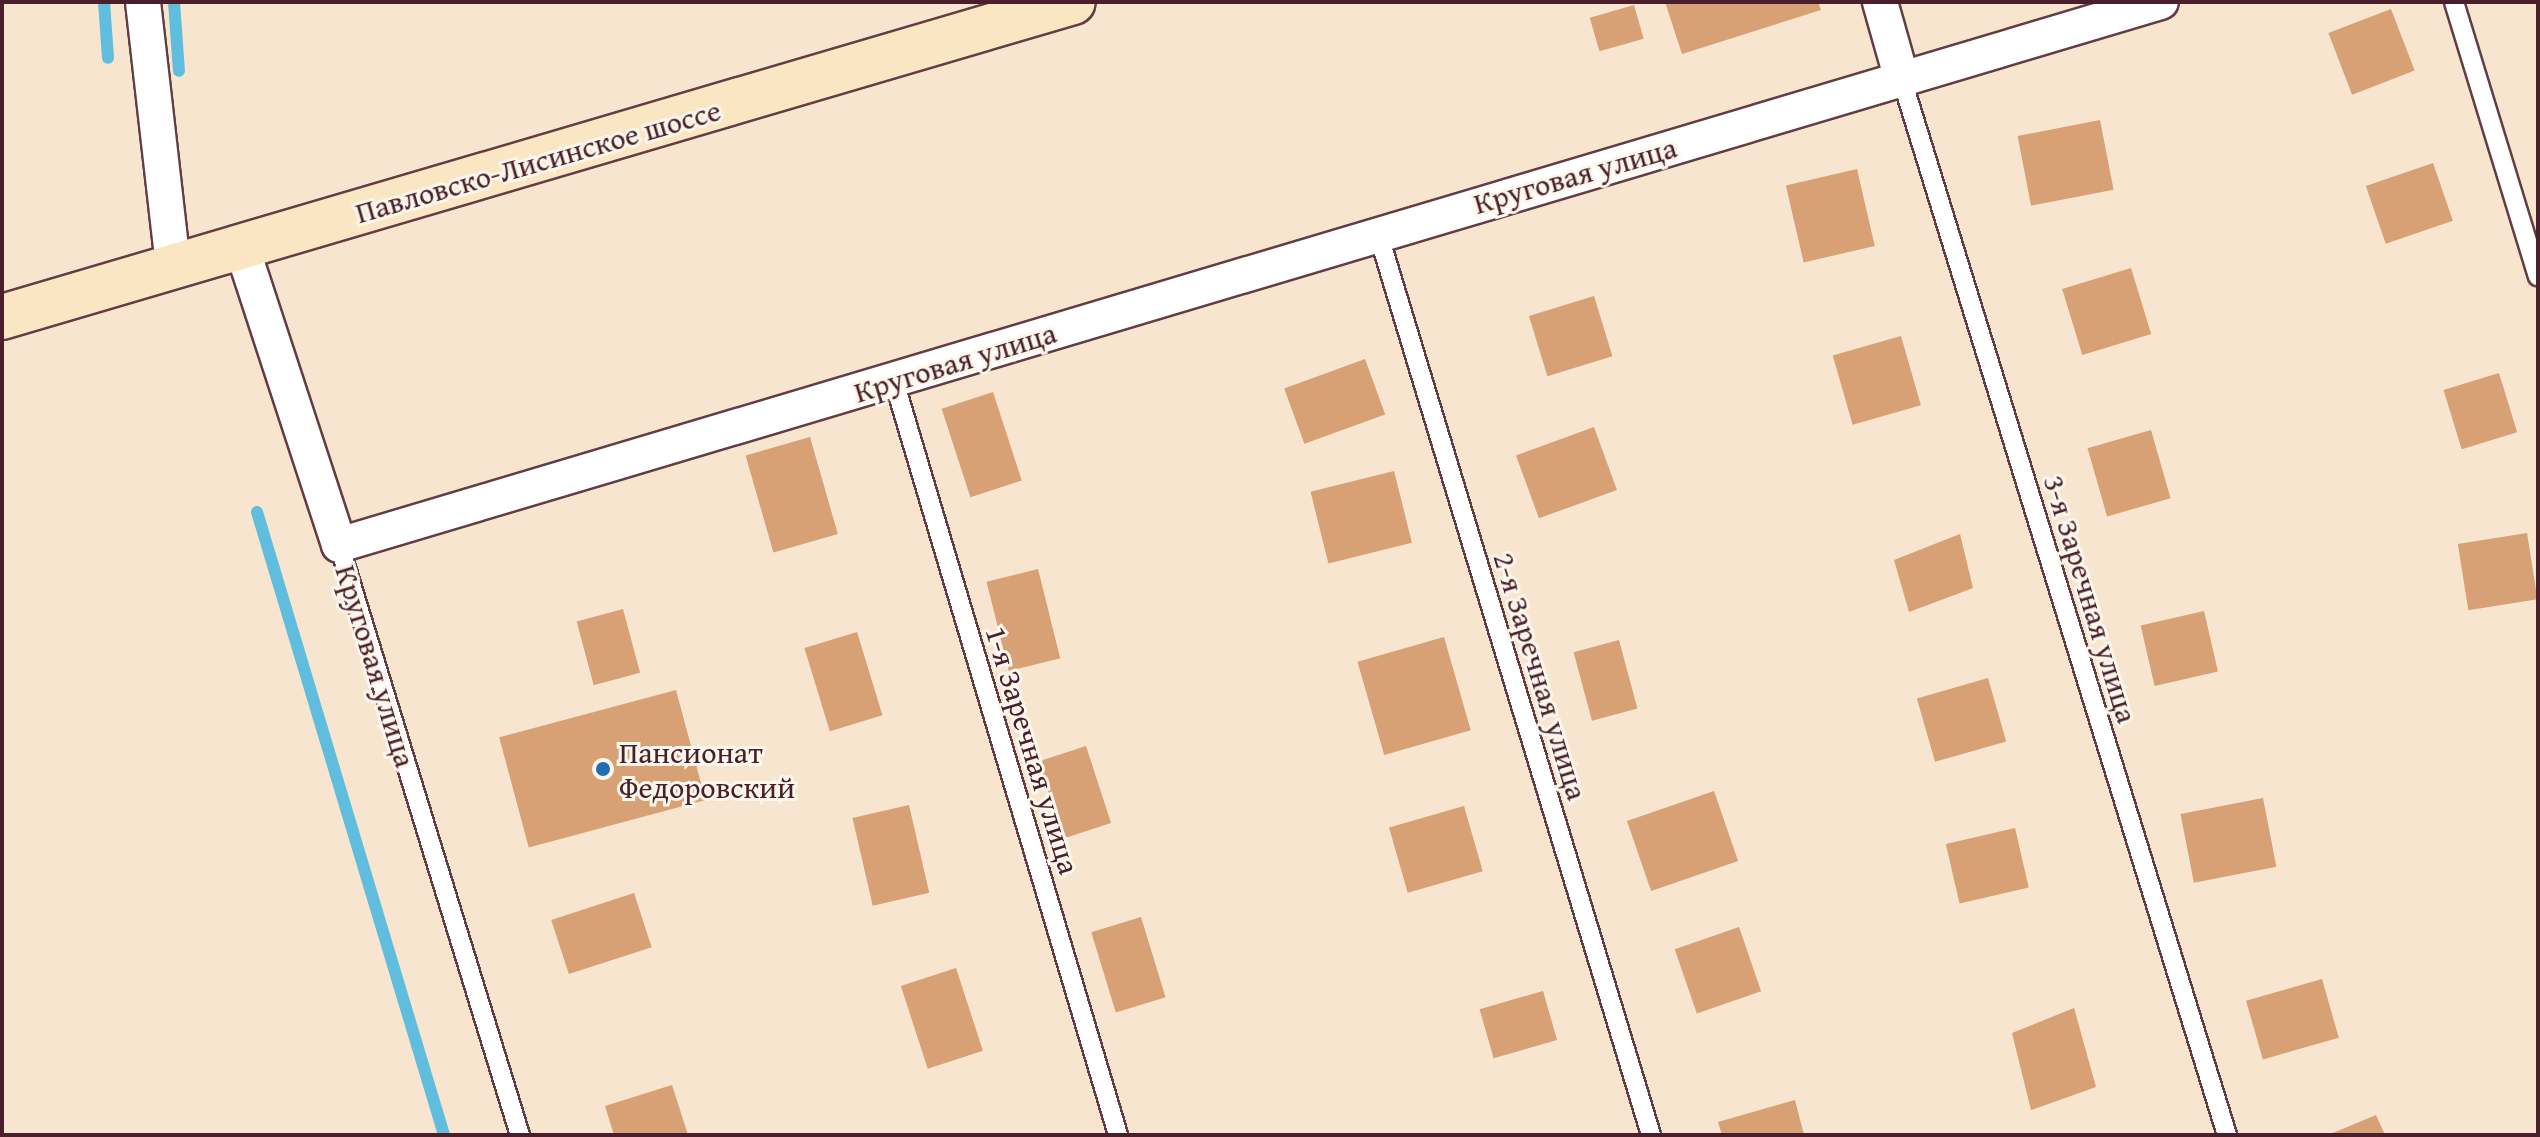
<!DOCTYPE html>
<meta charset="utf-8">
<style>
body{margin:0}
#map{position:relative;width:2540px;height:1137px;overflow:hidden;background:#f7e5cf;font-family:"Gentium Book Plus",serif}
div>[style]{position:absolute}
.stream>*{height:12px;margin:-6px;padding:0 6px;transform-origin:6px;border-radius:6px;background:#60bdde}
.building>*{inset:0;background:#d7a075;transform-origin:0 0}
.roads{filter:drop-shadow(2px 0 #643d44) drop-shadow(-2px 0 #643d44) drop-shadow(0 2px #643d44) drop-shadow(0 -2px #643d44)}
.lane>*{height:18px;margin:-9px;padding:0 9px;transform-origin:9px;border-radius:9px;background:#fff}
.street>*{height:34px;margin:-17px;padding:0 17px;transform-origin:17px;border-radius:17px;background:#fff}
.secondary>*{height:44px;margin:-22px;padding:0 22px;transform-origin:22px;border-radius:22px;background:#fbe6c4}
.dots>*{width:22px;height:22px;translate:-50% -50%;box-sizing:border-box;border:4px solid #fbf7ec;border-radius:50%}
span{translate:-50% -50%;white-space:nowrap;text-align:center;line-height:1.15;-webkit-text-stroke:6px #fbf7ec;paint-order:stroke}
.street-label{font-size:30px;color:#4a1f2b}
.poi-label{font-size:30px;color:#4a1f2b}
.left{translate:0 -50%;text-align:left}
.frame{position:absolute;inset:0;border:4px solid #4a1f2b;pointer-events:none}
</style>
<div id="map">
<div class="stream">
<i style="left:104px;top:2px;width:56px;rotate:85.9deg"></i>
<i style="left:174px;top:2px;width:69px;rotate:85.9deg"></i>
<i style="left:257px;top:512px;width:650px;rotate:73.29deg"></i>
</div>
<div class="building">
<i style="clip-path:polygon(1665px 2px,1818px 2px,1821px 10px,1682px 54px)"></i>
<i style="left:1634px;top:5px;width:35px;height:46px;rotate:74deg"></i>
<i style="left:2391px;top:9px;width:66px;height:67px;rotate:69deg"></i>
<i style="left:2100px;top:120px;width:71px;height:84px;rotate:79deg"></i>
<i style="left:2433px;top:163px;width:61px;height:71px;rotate:71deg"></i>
<i style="left:1857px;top:169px;width:79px;height:73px;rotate:77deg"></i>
<i style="left:2131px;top:268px;width:69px;height:72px;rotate:73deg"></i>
<i style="left:1594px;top:296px;width:63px;height:68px;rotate:73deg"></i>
<i style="left:1901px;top:336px;width:72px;height:71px;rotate:74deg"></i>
<i style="left:1365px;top:359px;width:59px;height:86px;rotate:70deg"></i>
<i style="left:2499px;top:373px;width:62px;height:58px;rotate:73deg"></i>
<i style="left:993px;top:392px;width:93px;height:54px;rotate:72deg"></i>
<i style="left:1594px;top:427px;width:67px;height:83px;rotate:70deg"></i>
<i style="left:2151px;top:430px;width:71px;height:66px;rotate:74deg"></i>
<i style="left:810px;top:437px;width:101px;height:67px;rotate:74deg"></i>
<i style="left:1394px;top:471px;width:74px;height:86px;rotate:76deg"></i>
<i style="left:2527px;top:533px;width:67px;height:70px;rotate:81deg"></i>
<i style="clip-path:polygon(1960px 534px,1973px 588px,1909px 612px,1894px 560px)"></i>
<i style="left:1038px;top:569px;width:92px;height:53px;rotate:76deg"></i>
<i style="left:623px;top:609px;width:66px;height:48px;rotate:75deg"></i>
<i style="left:2204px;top:611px;width:62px;height:65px;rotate:77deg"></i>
<i style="left:857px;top:632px;width:87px;height:55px;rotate:73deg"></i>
<i style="left:1444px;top:637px;width:97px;height:90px;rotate:74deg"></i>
<i style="left:1619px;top:640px;width:71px;height:47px;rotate:75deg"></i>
<i style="left:1988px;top:678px;width:66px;height:74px;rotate:74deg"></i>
<i style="left:676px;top:690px;width:114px;height:183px;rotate:75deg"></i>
<i style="left:1086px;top:746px;width:81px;height:50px;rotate:72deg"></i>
<i style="left:1714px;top:791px;width:74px;height:92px;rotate:71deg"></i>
<i style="left:2263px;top:798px;width:70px;height:84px;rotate:79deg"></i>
<i style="left:909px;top:805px;width:90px;height:58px;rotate:77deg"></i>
<i style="left:1464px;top:806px;width:68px;height:78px;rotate:74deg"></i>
<i style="left:2015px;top:828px;width:61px;height:71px;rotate:77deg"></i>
<i style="left:634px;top:893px;width:57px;height:87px;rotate:72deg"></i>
<i style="left:1141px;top:917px;width:84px;height:52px;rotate:73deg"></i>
<i style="left:1739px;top:927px;width:68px;height:68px;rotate:71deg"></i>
<i style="left:956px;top:968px;width:87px;height:58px;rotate:72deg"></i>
<i style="left:2322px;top:979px;width:61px;height:79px;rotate:74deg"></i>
<i style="left:1543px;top:991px;width:51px;height:66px;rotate:74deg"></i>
<i style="clip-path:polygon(2074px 1008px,2096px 1087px,2031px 1110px,2012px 1033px)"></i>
<i style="clip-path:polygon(672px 1085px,688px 1135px,614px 1135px,605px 1106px)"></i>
<i style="clip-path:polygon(1795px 1100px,1804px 1135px,1722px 1135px,1718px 1122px)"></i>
<i style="clip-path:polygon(2376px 1115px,2385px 1135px,2328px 1135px)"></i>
</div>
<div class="roads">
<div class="lane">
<i style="left:2454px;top:2px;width:287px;rotate:73deg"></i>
<i style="left:1902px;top:80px;width:1104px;rotate:72.88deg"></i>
<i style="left:1378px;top:233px;width:942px;rotate:73.16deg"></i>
<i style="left:894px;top:381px;width:787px;rotate:73.45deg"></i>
<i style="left:339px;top:545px;width:617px;rotate:72.95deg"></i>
</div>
<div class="street">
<i style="left:143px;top:2px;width:265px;rotate:83.5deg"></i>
<i style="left:1880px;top:2px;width:81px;rotate:74.2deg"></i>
<i style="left:242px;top:248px;width:312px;rotate:71.9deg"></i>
<i style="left:339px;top:545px;width:1901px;rotate:-16.6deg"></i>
</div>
<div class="secondary">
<i style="left:2px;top:317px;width:1116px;rotate:-16.39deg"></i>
</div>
</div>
<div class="dots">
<i style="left:603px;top:769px;background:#1f6fb2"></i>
</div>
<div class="street-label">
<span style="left:538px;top:161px;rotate:-16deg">Павловско-Лисинское шоссе</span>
<span style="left:1575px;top:175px;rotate:-16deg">Круговая улица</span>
<span style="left:955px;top:362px;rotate:-17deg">Круговая улица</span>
<span style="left:2091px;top:599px;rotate:73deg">3-я Заречная улица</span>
<span style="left:376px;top:666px;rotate:73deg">Круговая улица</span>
<span style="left:1541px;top:676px;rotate:73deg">2-я Заречная улица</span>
<span style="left:1033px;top:750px;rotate:73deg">1-я Заречная улица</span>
</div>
<div class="poi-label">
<span class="left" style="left:619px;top:769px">Пансионат<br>Федоровский</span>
</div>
<div class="frame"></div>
</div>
